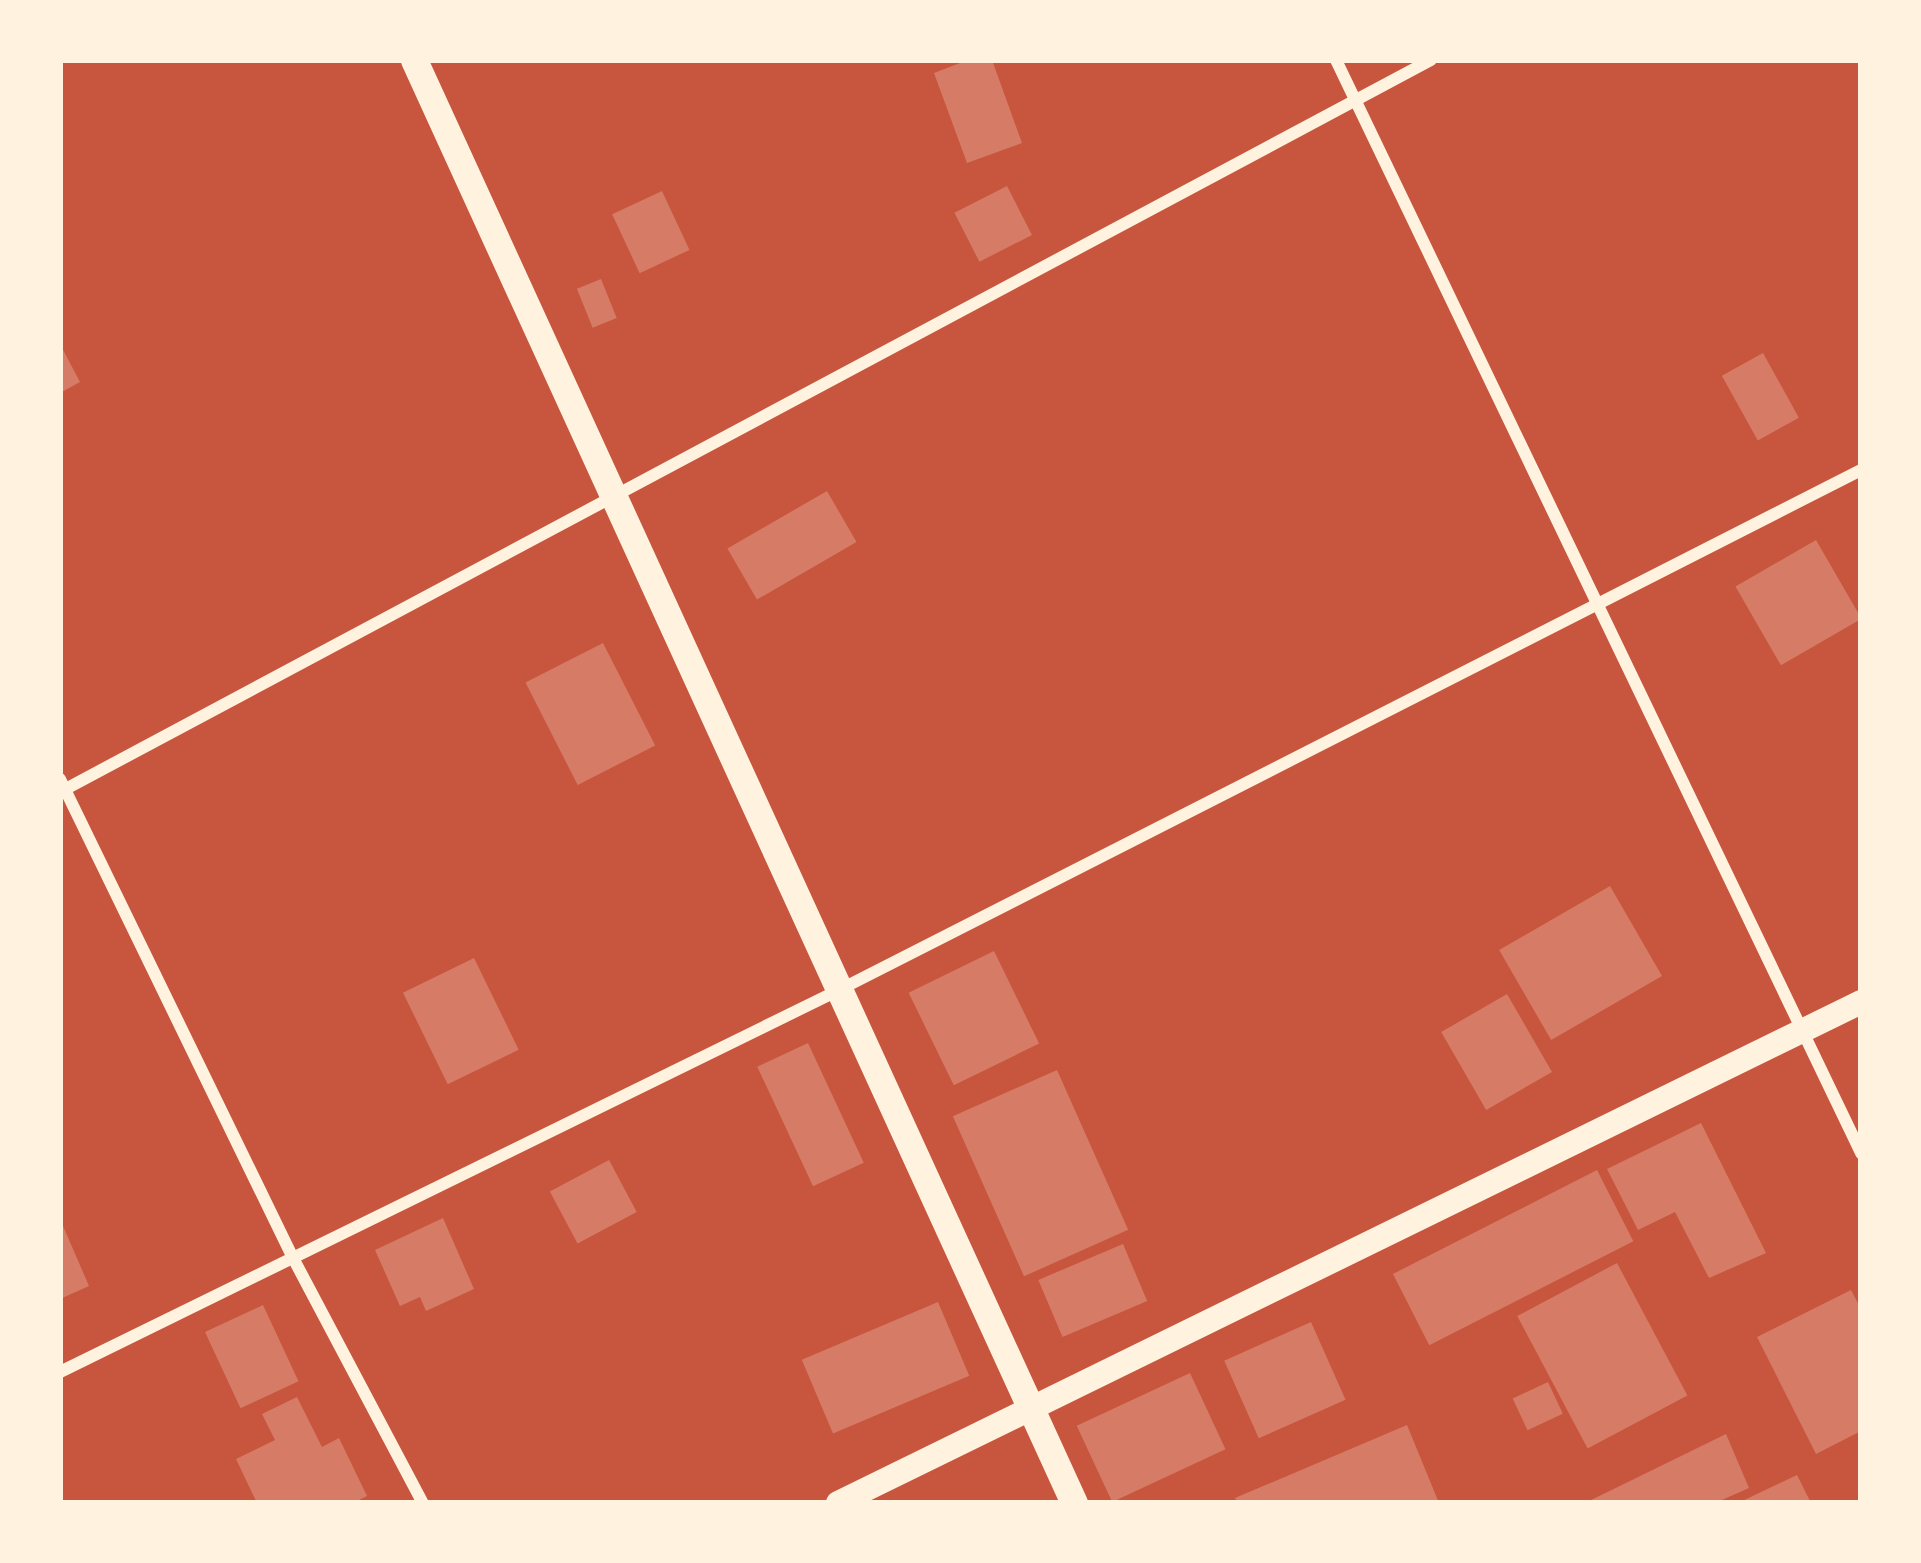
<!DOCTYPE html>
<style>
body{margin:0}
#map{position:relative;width:1921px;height:1563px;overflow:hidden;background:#c8553d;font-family:"Open Sans",sans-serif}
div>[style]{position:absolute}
.building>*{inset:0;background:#d67c66;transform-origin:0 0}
.minor>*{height:12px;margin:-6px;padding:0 6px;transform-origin:6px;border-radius:6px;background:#fff3e0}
.secondary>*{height:24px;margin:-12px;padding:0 12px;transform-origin:12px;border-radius:12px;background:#fff3e0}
.trunk>*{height:27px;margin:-13.5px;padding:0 13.5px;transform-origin:13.5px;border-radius:13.5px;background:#fff3e0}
span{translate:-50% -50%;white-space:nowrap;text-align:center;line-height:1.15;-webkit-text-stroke:12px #fff3e0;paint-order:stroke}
.frame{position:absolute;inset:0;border:63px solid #fff3e0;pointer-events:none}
</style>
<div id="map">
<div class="building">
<i style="clip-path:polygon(968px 60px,992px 60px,1022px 143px,967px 163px,934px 73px)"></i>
<i style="left:1007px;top:186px;width:55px;height:59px;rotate:63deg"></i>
<i style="left:662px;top:191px;width:65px;height:55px;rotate:65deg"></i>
<i style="left:601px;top:279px;width:42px;height:26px;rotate:68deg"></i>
<i style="clip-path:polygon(60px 344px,80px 382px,60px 393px)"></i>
<i style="left:1763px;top:353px;width:74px;height:47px;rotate:61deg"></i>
<i style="left:827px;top:491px;width:59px;height:115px;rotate:60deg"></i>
<i style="left:1816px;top:540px;width:91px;height:93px;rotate:60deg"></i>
<i style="left:603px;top:643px;width:115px;height:87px;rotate:63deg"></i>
<i style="left:1610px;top:886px;width:104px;height:128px;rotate:60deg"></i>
<i style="left:994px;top:951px;width:103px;height:95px;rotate:64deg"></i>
<i style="left:474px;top:958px;width:102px;height:79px;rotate:64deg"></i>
<i style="left:1507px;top:994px;width:90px;height:76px;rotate:60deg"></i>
<i style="left:808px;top:1043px;width:132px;height:56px;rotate:65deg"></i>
<i style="left:1057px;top:1070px;width:175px;height:114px;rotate:66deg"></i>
<i style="clip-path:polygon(1701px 1123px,1766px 1253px,1709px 1278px,1675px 1212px,1638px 1230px,1607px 1169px)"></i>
<i style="left:609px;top:1160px;width:59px;height:67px;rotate:62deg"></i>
<i style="left:1597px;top:1170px;width:80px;height:229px;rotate:63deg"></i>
<i style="clip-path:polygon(443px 1218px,474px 1289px,426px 1311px,420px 1297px,400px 1306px,375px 1250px)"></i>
<i style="clip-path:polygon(60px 1219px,89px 1286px,60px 1299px)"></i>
<i style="left:1123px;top:1244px;width:62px;height:92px;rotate:67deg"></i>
<i style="left:1617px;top:1263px;width:150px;height:113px;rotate:62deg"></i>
<i style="clip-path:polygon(1851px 1290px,1861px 1309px,1861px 1431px,1816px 1454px,1757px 1337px)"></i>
<i style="left:938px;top:1302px;width:80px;height:148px;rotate:67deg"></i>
<i style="left:263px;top:1305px;width:84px;height:64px;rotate:65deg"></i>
<i style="left:1311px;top:1322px;width:85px;height:95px;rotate:66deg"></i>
<i style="left:1190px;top:1373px;width:84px;height:125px;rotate:65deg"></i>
<i style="left:1548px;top:1382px;width:35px;height:39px;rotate:65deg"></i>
<i style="clip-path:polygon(297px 1397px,322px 1447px,339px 1438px,367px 1496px,353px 1503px,257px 1503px,236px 1459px,275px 1440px,262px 1414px)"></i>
<i style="clip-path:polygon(1407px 1425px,1439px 1503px,1238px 1503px,1235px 1498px)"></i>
<i style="clip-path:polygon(1726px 1434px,1749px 1488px,1715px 1503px,1585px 1503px)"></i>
<i style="clip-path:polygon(1797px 1475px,1811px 1503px,1738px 1503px)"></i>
</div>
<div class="minor">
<i style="left:1336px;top:60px;width:1213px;rotate:64.34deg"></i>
<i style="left:60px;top:779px;width:530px;rotate:64.06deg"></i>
<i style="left:292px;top:1256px;width:280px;rotate:62.1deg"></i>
<i style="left:60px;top:792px;width:1554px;rotate:-28.1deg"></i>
<i style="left:60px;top:1372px;width:868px;rotate:-26.12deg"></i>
<i style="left:839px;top:990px;width:1147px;rotate:-26.97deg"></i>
</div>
<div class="secondary">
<i style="left:838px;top:1503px;width:1139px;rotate:-26.09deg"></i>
</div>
<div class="trunk">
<i style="left:414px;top:60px;width:1587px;rotate:65.42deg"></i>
</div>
<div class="frame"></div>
</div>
